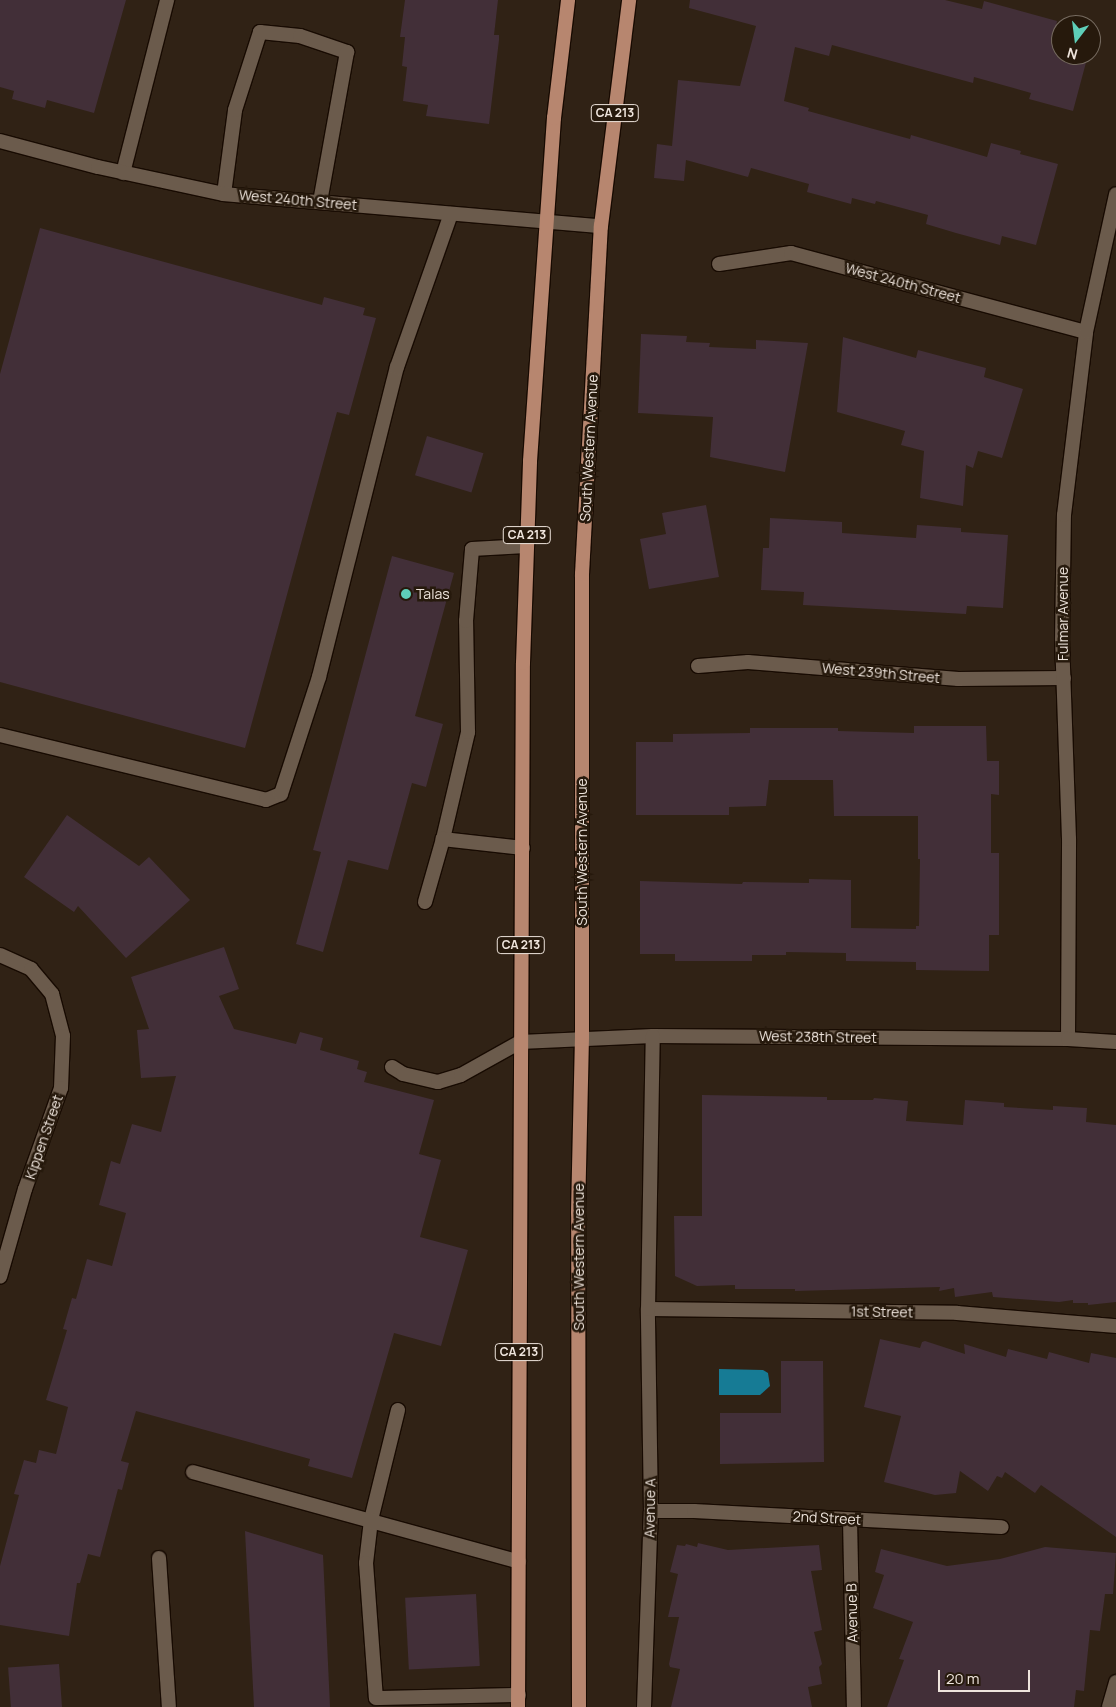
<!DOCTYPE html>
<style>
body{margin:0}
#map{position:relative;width:1116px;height:1707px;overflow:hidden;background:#302215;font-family:Manrope,sans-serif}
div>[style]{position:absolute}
.water>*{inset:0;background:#167b95}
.building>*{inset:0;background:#422f38;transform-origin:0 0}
.roads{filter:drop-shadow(1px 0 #180b02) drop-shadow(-1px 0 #180b02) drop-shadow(0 1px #180b02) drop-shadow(0 -1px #180b02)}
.service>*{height:14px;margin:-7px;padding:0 7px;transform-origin:7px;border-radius:7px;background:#6b5b4c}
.minor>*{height:14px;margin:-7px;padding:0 7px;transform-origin:7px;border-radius:7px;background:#6b5b4c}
.tertiary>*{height:14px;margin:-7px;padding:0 7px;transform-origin:7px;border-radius:7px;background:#6b5b4c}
.primary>*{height:14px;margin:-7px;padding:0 7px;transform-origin:7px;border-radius:7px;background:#b7866f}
.dots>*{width:14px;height:14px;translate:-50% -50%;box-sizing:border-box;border:2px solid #26190c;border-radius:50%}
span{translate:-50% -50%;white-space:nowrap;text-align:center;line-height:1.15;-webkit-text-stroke:5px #26190c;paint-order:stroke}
.shield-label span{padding:1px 4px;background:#26190c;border:1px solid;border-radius:4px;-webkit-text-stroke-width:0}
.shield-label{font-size:12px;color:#efe5dd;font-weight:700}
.street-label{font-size:14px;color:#efe5dd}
.poi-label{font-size:14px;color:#efe5dd}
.left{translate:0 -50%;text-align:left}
.north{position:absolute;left:1051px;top:15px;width:50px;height:50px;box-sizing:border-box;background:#26190c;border:1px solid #766b60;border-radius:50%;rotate:195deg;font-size:14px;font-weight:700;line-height:20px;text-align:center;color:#efe5dd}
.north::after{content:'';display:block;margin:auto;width:18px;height:22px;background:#5eceb8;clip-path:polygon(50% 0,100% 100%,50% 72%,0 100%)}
.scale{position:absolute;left:938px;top:1670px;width:92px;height:22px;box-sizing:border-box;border:2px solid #efe5dd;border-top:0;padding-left:6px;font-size:15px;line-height:18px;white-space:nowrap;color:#efe5dd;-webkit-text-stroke:4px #26190c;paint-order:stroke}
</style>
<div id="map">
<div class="water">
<i style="clip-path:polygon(719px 1369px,763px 1370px,768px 1373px,770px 1386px,760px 1395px,719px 1395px)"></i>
</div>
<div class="building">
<i style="clip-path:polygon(0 0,126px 0,94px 113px,47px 100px,45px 108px,12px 99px,14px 91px,0 87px)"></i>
<i style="clip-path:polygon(405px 0,498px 0,494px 35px,499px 35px,499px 40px,489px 124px,426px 116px,428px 105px,403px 101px,407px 67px,402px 66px,405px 37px,400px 37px)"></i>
<i style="clip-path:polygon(690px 0,945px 0,982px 9px,984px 1px,1057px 21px,1055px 31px,1061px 33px,1061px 55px,1088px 55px,1073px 111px,1029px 99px,1031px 93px,974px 77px,973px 83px,832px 45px,829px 56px,795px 47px,784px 101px,809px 108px,808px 111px,910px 139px,911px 135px,987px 157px,991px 143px,1021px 151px,1020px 154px,1058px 164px,1036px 245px,1002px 236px,1000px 245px,956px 233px,926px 224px,928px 215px,876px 201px,875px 204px,852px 198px,851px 204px,807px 192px,809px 184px,751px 168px,748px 177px,686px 160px,684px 181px,654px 178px,657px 144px,672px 146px,678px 80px,740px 86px,756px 26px,689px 8px)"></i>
<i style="clip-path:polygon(40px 228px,322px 305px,324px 297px,365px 308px,363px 315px,376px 318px,349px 415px,337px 412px,245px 748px,0 682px,0 374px)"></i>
<i style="clip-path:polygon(641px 334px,687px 336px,686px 342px,710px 343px,709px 347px,756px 349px,756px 340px,808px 343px,785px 472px,710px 457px,713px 417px,638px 413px)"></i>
<i style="clip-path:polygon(843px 337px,916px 358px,918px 350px,959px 361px,986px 368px,984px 377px,1023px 389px,1002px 458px,978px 451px,973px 468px,966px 465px,963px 506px,920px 498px,924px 451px,901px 445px,905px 431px,837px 412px)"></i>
<i style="left:427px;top:436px;width:59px;height:41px;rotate:17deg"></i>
<i style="clip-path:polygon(706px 505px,719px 577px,649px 589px,640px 539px,666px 534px,662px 513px)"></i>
<i style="clip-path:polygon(770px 518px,842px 522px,842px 533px,916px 538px,917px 525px,961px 528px,961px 532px,1008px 535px,1003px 608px,967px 606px,966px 614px,803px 605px,804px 592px,761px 590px,763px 548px,769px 548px)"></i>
<i style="clip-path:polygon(392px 556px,454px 573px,415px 716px,443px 724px,426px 787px,412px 783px,388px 870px,348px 860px,323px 952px,296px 944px,321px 852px,313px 850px)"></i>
<i style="clip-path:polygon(914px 726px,986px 726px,987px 761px,999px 761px,999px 795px,991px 794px,991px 853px,999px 853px,999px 935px,989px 935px,989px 971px,916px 970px,916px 962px,846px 961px,846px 953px,786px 952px,786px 955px,752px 955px,752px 961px,675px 961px,675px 954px,640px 954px,640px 881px,742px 884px,743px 882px,809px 883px,809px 879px,851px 880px,851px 928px,916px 929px,916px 926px,919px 926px,920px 859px,918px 859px,918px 816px,834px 816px,833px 780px,769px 780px,766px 806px,729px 807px,729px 815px,636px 815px,636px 742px,673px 742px,673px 734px,750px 733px,750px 728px,838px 728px,838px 731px,914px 733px)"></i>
<i style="clip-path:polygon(67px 815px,139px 866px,149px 857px,190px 900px,126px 958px,78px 906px,74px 912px,24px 877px)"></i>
<i style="clip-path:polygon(224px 947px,239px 989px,219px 996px,234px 1029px,296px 1044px,300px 1032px,323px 1038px,320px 1050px,359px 1061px,357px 1069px,367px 1072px,364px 1082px,434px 1100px,419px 1154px,441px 1160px,420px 1237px,468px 1250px,441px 1346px,394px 1333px,352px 1478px,308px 1466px,310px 1459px,136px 1411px,121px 1461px,129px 1463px,122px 1490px,118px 1489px,100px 1557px,88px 1554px,80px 1583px,77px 1583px,69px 1636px,0 1625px,0 1566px,19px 1495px,14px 1494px,24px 1460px,36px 1463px,39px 1450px,56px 1454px,68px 1407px,46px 1400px,67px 1330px,63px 1329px,72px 1298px,76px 1299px,87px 1259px,112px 1266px,126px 1213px,99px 1205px,111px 1161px,120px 1164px,132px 1124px,161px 1132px,176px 1076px,141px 1078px,137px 1030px,149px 1029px,131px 977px)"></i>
<i style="clip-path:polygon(702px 1095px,827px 1097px,827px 1100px,873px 1100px,874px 1098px,908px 1101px,906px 1121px,963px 1125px,965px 1100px,1004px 1103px,1004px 1107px,1053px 1110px,1053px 1106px,1087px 1108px,1086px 1122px,1116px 1125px,1116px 1302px,1088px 1305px,1088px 1303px,1073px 1303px,1073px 1300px,1059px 1302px,993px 1297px,992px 1292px,955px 1297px,954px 1288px,939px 1291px,940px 1287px,795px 1291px,795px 1289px,735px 1289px,735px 1285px,697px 1286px,675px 1276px,674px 1216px,702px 1216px)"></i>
<i style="clip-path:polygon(880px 1339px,920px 1348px,922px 1342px,925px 1341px,965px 1354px,964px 1344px,1006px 1357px,1008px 1349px,1047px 1359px,1049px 1352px,1089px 1363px,1091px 1353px,1116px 1358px,1116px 1537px,1041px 1485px,1035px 1493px,1005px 1472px,1002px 1478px,997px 1476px,988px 1491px,960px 1471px,956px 1493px,935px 1495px,884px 1482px,901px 1416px,864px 1407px)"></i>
<i style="clip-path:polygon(781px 1361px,823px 1361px,824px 1462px,720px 1464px,720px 1413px,781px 1413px)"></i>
<i style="clip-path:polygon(245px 1531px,323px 1555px,330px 1707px,254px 1707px)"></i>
<i style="clip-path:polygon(698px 1543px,728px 1550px,819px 1545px,822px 1570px,811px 1571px,822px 1630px,814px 1632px,822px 1664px,819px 1667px,822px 1684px,808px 1687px,812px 1707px,671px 1707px,680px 1669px,670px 1667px,669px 1664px,679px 1617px,668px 1617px,678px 1574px,670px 1572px,677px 1545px,685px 1546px,686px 1544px,697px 1547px)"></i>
<i style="clip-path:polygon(1045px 1547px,1116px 1553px,1113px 1594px,1105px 1594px,1100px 1631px,1090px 1630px,1084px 1691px,1076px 1690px,1074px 1707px,887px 1707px,904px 1660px,899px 1659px,913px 1622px,873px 1608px,884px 1575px,875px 1572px,881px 1549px,947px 1566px,1000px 1559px)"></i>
<i style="left:476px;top:1594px;width:72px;height:71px;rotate:87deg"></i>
<i style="left:59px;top:1664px;width:43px;height:51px;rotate:86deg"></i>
</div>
<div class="roads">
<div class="service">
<i style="left:123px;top:173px;width:179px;rotate:-75.7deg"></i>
<i style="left:224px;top:194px;width:85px;rotate:-82.5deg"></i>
<i style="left:235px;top:110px;width:82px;rotate:-72.2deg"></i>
<i style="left:260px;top:32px;width:40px;rotate:5.7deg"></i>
<i style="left:300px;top:36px;width:50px;rotate:18.8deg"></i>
<i style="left:347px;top:52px;width:152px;rotate:100.2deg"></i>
<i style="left:0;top:735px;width:274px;rotate:13.7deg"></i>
<i style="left:266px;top:800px;width:16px;rotate:-22deg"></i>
<i style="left:281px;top:794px;width:123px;rotate:-72deg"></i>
<i style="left:319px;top:677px;width:320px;rotate:-75.9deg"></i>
<i style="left:397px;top:367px;width:162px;rotate:-70.6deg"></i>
<i style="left:523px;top:848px;width:81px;rotate:-173.6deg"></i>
<i style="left:443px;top:839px;width:110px;rotate:-76.8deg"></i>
<i style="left:468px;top:732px;width:111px;rotate:-91deg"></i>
<i style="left:466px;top:621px;width:72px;rotate:-85.2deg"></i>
<i style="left:472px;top:549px;width:54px;rotate:-3.2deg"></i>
<i style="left:425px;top:902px;width:66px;rotate:-74.1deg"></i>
<i style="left:392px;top:1067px;width:13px;rotate:32deg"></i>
<i style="left:403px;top:1074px;width:36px;rotate:13deg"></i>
<i style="left:438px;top:1082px;width:24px;rotate:-17deg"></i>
<i style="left:461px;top:1075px;width:68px;rotate:-29.2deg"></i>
<i style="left:398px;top:1410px;width:113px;rotate:103.8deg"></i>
<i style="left:371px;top:1520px;width:43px;rotate:96.6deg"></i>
<i style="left:366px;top:1563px;width:135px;rotate:85.8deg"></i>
<i style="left:376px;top:1698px;width:143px;rotate:-1.2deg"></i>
<i style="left:193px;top:1472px;width:338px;rotate:15.4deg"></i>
<i style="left:159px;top:1558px;width:149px;rotate:86.2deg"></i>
</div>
<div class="minor">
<i style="left:719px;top:264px;width:73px;rotate:-8.7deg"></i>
<i style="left:791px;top:253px;width:305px;rotate:15deg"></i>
<i style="left:698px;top:666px;width:50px;rotate:-4.6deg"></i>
<i style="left:748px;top:662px;width:211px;rotate:4.6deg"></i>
<i style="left:958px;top:679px;width:106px;rotate:-0.5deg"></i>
<i style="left:0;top:955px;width:34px;rotate:24deg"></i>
<i style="left:31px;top:969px;width:33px;rotate:50deg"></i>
<i style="left:52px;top:994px;width:43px;rotate:75.3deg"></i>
<i style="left:63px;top:1036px;width:52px;rotate:92.2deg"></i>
<i style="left:61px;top:1088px;width:107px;rotate:109.6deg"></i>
<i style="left:25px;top:1189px;width:91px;rotate:105.9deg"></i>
<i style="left:1068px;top:1039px;width:200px;rotate:-89.7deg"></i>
<i style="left:1069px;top:839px;width:199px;rotate:-92deg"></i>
<i style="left:1062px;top:640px;width:125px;rotate:-89.1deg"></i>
<i style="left:1064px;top:515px;width:184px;rotate:-83.1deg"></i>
<i style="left:1086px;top:332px;width:141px;rotate:-77.7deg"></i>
<i style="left:520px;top:1042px;width:133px;rotate:-2.6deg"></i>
<i style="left:653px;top:1036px;width:415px;rotate:0.4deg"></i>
<i style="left:1068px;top:1039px;width:48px;rotate:3.6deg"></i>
<i style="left:648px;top:1309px;width:309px;rotate:0.7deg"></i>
<i style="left:957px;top:1313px;width:160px;rotate:4.7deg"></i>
<i style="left:651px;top:1511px;width:43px"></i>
<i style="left:694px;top:1511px;width:308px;rotate:3deg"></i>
<i style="left:850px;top:1520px;width:187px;rotate:88.8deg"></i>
<i style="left:644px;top:1707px;width:196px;rotate:-88deg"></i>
<i style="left:651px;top:1511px;width:202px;rotate:-90.9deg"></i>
<i style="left:648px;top:1309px;width:273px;rotate:-89deg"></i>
<i style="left:1109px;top:1707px;width:26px;rotate:-74deg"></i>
</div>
<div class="tertiary">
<i style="left:0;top:141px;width:101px;rotate:14.9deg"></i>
<i style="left:98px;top:167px;width:129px;rotate:12.1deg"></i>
<i style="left:224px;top:194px;width:378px;rotate:4.9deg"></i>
</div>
<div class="primary">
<i style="left:518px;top:1707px;width:1044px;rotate:-89.73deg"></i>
<i style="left:523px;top:663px;width:202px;rotate:-88deg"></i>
<i style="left:530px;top:461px;width:344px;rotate:-86deg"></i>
<i style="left:554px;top:118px;width:119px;rotate:-83.2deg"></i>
<i style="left:579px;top:1707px;width:494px;rotate:-90.1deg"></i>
<i style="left:578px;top:1213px;width:176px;rotate:-88.7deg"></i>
<i style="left:582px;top:1037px;width:463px;rotate:-90deg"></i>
<i style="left:582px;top:574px;width:349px;rotate:-86.9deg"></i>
<i style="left:601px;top:226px;width:228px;rotate:-82.9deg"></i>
</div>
</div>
<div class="dots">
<i style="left:406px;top:594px;background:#5eceb8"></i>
</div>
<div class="shield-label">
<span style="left:615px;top:113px">CA 213</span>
<span style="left:527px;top:535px">CA 213</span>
<span style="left:521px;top:945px">CA 213</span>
<span style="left:519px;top:1352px">CA 213</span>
</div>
<div class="street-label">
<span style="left:298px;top:200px;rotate:5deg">West 240th Street</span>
<span style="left:903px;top:283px;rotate:15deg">West 240th Street</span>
<span style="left:589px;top:448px;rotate:-87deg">South Western Avenue</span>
<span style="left:1063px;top:614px;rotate:-90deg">Fulmar Avenue</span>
<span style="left:881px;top:673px;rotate:5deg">West 239th Street</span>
<span style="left:582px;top:852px;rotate:-90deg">South Western Avenue</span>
<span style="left:818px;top:1037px;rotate:1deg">West 238th Street</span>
<span style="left:44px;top:1137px;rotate:-71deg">Kippen Street</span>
<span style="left:579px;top:1257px;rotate:-90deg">South Western Avenue</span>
<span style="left:882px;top:1312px;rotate:1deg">1st Street</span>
<span style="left:650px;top:1508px;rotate:-89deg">Avenue A</span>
<span style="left:827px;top:1518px;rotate:3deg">2nd Street</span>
<span style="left:852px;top:1613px;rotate:-91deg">Avenue B</span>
</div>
<div class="poi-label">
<span class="left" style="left:416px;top:594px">Talas</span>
</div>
<div class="north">N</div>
<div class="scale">20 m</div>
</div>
